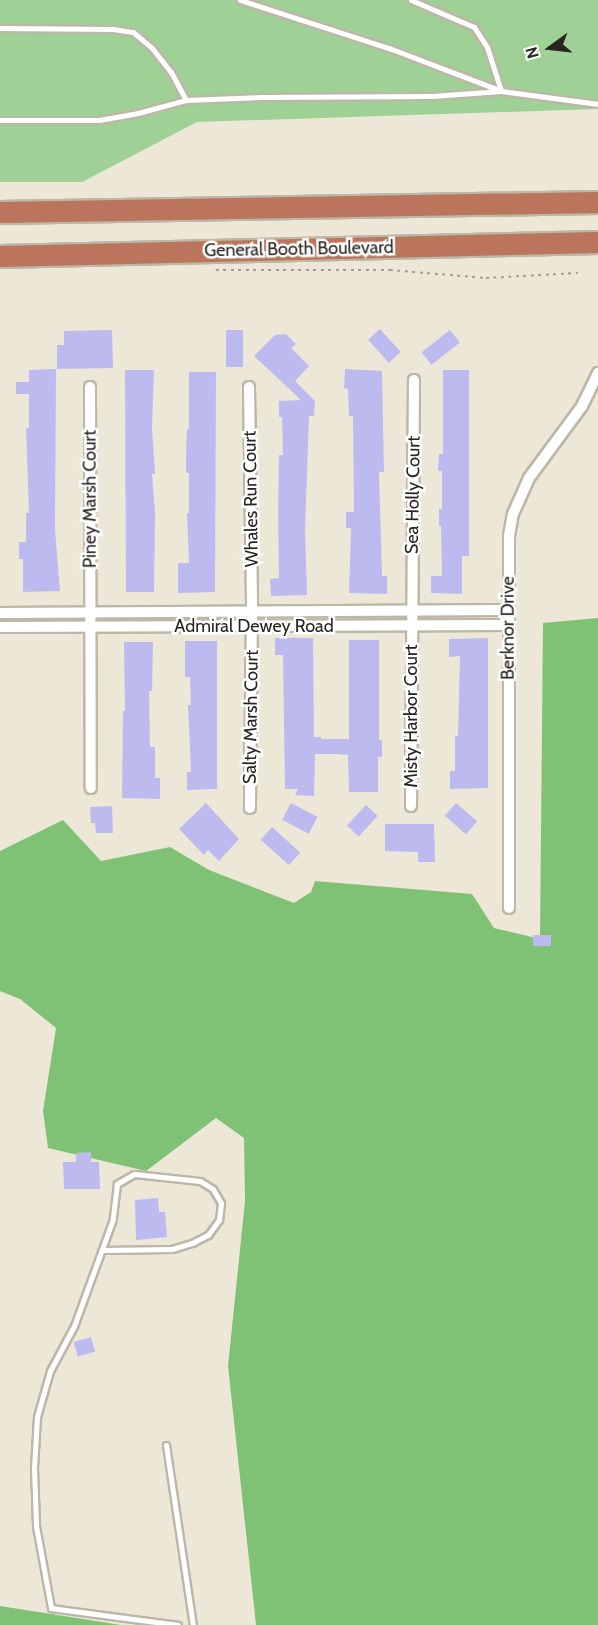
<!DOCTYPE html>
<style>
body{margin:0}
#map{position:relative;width:598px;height:1625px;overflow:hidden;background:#ede7d7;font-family:Cabin,sans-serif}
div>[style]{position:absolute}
.green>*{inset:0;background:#9fd197}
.forest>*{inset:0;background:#80c275}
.building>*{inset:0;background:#bdbaf0;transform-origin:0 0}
.path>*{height:2px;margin-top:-1px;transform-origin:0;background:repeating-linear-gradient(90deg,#a29e92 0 3px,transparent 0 7.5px)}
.roads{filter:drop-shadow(2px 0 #bcb7a7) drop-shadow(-2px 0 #bcb7a7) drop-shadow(0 2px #bcb7a7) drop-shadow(0 -2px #bcb7a7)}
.lane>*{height:5px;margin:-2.5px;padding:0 2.5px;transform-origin:2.5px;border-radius:2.5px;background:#fff}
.street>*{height:10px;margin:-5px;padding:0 5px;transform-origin:5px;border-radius:5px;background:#fff}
.highway>*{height:21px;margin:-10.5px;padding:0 10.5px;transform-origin:10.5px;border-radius:10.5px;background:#ba755c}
span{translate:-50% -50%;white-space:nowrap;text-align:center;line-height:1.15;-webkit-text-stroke:5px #fff;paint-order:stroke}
.street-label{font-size:18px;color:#27251f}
.north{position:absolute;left:520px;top:18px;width:60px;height:60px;-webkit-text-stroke:4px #fff;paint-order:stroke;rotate:255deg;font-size:16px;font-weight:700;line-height:24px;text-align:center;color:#27251f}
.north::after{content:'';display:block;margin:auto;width:21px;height:27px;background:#27251f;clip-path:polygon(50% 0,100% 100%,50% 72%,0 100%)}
</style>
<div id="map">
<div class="green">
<i style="clip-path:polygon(0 0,598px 0,598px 109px,197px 122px,82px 182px,0 182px)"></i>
</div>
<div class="forest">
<i style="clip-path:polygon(598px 618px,598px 1625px,256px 1625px,228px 1366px,245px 1201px,244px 1138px,216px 1118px,146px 1171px,48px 1148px,43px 1111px,56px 1028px,20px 999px,0 991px,0 851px,63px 820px,101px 861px,170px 847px,209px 870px,294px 903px,311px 892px,315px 881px,472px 894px,494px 928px,540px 939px,543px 623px)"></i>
<i style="clip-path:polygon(0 1606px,121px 1625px,0 1625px)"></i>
</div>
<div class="building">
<i style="left:380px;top:329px;width:31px;height:16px;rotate:48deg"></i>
<i style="clip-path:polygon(112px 330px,113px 368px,57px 369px,57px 345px,64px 345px,64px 331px)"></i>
<i style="left:226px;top:330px;width:17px;height:37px"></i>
<i style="left:450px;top:330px;width:16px;height:36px;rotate:52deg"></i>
<i style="clip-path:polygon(286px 334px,296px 344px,291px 348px,309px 366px,295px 381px,315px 401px,314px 416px,309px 416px,305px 529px,307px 595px,271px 596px,270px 579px,279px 578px,278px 512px,279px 455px,283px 455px,282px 417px,279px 417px,279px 401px,301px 400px,254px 356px,275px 335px)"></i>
<i style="clip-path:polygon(56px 369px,55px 530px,60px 591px,23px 592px,23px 559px,19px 559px,19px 542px,26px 542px,26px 513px,29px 513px,26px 428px,29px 428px,29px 394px,16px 394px,16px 382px,29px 382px,29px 370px)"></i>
<i style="clip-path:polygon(345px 369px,382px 371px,384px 472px,379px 472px,381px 540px,382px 576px,387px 576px,387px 594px,349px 593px,351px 528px,346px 528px,346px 512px,354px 512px,353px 416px,349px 416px,348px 389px,344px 388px)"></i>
<i style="clip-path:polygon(125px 370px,154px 370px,152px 428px,155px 474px,152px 474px,155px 513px,154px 592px,126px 592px)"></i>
<i style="clip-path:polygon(443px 370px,469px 370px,469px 556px,462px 556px,462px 594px,431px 593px,431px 576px,442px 576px,441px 526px,439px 526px,439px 509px,442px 509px,442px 471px,438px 471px,439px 454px,443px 454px)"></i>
<i style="clip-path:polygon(189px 372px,216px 372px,215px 592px,178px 593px,178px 563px,189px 563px,187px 513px,189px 513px,189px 473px,186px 473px,186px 456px,187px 429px,189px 429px)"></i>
<i style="clip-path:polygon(275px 638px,313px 638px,314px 737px,321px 737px,321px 739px,349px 739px,349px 640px,379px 640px,379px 740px,382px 740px,382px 757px,378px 757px,378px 792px,349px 792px,348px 755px,337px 754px,315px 754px,314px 796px,295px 795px,298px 789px,285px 789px,283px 655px,275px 655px)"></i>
<i style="clip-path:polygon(488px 638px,488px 788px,450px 789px,450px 771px,455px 771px,455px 736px,458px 736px,460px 656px,449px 657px,449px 639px)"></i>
<i style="clip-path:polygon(185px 641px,217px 641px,217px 789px,187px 790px,187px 772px,191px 772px,188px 705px,191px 705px,190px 677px,185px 677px)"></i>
<i style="clip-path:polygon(124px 642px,153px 642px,152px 691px,149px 691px,150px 747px,155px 747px,155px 778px,160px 778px,160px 799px,122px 798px,123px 711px,125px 711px)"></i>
<i style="clip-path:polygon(206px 803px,239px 839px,219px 861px,208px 850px,204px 855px,179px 829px)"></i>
<i style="left:291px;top:803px;width:30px;height:19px;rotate:28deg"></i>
<i style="left:456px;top:803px;width:28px;height:17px;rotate:41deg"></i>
<i style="left:366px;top:805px;width:16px;height:28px;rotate:43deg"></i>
<i style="clip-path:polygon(112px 806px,113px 833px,96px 833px,95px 823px,91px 823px,90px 807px)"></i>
<i style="clip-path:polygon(385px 824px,434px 824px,435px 862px,418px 862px,418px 852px,385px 851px)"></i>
<i style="left:272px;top:827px;width:38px;height:17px;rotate:42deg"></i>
<i style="left:533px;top:935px;width:18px;height:11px"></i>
<i style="clip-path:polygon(91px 1152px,91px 1162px,99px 1162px,100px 1189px,64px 1189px,63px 1162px,76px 1162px,76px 1153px)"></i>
<i style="clip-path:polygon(158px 1198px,159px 1212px,165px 1212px,167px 1237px,136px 1240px,135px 1200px)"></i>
<i style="left:91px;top:1337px;width:15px;height:18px;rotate:74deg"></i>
</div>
<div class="path">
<i style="left:216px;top:270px;width:174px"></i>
<i style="left:390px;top:270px;width:96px;rotate:4.8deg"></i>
<i style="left:486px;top:278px;width:92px;rotate:-3.1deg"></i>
</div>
<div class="roads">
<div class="lane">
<i style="left:240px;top:0;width:157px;rotate:17.9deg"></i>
<i style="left:389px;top:48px;width:118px;rotate:20.9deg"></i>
<i style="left:411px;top:0;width:69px;rotate:23.2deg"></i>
<i style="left:474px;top:27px;width:24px;rotate:57deg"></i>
<i style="left:487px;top:47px;width:46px;rotate:72.3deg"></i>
<i style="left:0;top:28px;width:113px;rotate:0.5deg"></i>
<i style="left:113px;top:29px;width:20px;rotate:9deg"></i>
<i style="left:133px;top:32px;width:25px;rotate:40deg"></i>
<i style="left:152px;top:48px;width:31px;rotate:52deg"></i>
<i style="left:171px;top:72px;width:32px;rotate:62deg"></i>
<i style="left:0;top:120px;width:99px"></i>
<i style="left:99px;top:120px;width:40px;rotate:-10deg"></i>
<i style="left:138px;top:113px;width:50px;rotate:-15.2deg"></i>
<i style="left:186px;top:100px;width:76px;rotate:-2.3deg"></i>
<i style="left:262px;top:97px;width:170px;rotate:-0.3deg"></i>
<i style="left:432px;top:96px;width:69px;rotate:-4.1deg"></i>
<i style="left:501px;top:91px;width:98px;rotate:7.6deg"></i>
<i style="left:103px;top:1250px;width:69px;rotate:-0.8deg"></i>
<i style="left:172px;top:1249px;width:21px;rotate:-17deg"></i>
<i style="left:192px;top:1243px;width:18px;rotate:-27deg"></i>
<i style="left:208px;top:1235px;width:19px;rotate:-54deg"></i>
<i style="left:219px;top:1220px;width:17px;rotate:-83deg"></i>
<i style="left:221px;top:1203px;width:16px;rotate:-120deg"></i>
<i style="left:213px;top:1189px;width:15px;rotate:-148deg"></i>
<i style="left:200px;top:1181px;width:66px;rotate:-173.9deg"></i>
<i style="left:134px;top:1174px;width:20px;rotate:150deg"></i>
<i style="left:117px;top:1184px;width:35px;rotate:97deg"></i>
<i style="left:113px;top:1219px;width:114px;rotate:110deg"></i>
<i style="left:74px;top:1326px;width:51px;rotate:118.1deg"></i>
<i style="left:50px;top:1371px;width:48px;rotate:105.8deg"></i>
<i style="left:37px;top:1417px;width:51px;rotate:93.4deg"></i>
<i style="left:34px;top:1468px;width:58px;rotate:88deg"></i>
<i style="left:36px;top:1526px;width:83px;rotate:79.6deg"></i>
<i style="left:51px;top:1608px;width:128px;rotate:7.6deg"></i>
<i style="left:166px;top:1445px;width:182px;rotate:81.5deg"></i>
</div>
<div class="street">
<i style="left:90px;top:387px;width:401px;rotate:89.9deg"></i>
<i style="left:249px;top:387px;width:224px;rotate:89.2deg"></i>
<i style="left:252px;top:611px;width:197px;rotate:90.6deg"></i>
<i style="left:0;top:613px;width:509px;rotate:-0.34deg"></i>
<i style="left:0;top:627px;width:509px;rotate:-0.23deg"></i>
<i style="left:411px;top:806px;width:426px;rotate:-89.6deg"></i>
<i style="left:509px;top:908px;width:372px;rotate:-90deg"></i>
<i style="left:509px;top:536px;width:22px;rotate:-80deg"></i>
<i style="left:513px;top:514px;width:39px;rotate:-66deg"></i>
<i style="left:529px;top:478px;width:89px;rotate:-53.6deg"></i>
<i style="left:582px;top:406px;width:37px;rotate:-64deg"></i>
</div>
<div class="highway">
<i style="left:0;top:212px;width:598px;rotate:-0.96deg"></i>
<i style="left:0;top:256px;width:598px;rotate:-1.34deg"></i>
</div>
</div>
<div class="street-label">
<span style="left:299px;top:249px;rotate:-1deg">General Booth Boulevard</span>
<span style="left:413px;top:495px;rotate:-89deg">Sea Holly Court</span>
<span style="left:90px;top:499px;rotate:-90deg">Piney Marsh Court</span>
<span style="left:251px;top:499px;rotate:-91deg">Whales Run Court</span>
<span style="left:254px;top:626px">Admiral Dewey Road</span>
<span style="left:508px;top:628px;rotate:-90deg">Berknor Drive</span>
<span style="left:411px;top:716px;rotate:-90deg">Misty Harbor Court</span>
<span style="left:251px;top:717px;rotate:-89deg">Salty Marsh Court</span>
</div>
<div class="north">N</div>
</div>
